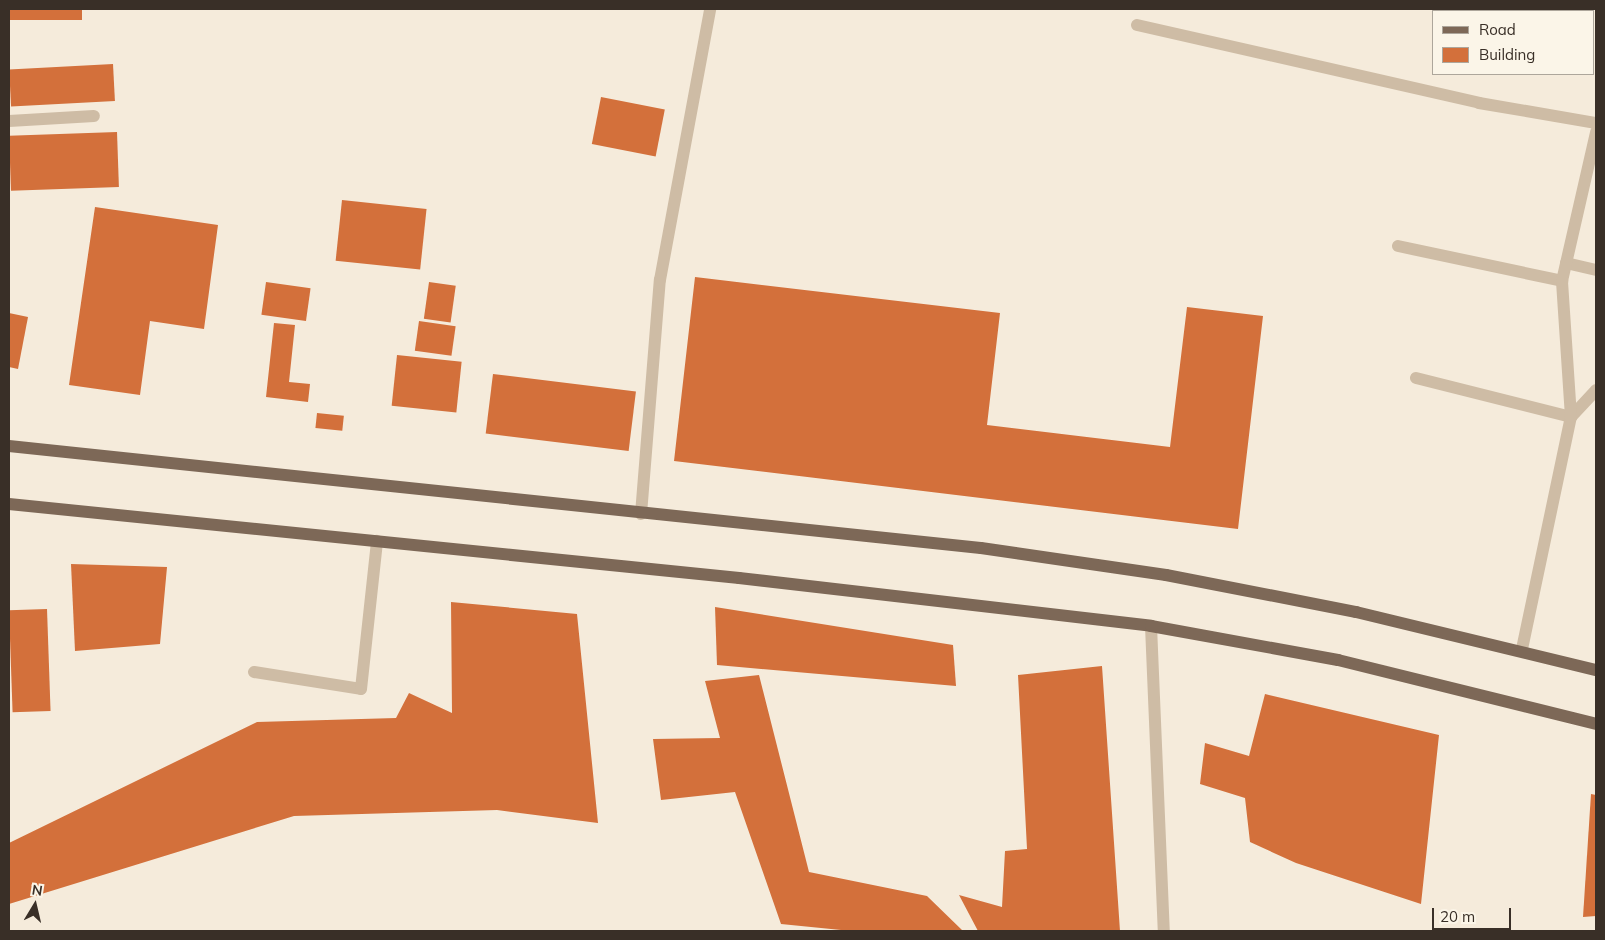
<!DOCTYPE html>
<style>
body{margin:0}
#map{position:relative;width:1605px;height:940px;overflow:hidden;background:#f5ebdb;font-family:Mulish,sans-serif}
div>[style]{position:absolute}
.building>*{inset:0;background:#d3703b;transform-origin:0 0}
.minor>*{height:12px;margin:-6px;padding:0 6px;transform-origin:6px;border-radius:6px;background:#cebca5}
.major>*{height:12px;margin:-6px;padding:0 6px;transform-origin:6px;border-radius:6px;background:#7d6857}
span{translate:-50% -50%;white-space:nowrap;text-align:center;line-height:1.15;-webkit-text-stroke:4px #fbf5e8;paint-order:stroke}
.frame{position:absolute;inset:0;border:10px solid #392f27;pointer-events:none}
.legend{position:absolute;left:1432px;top:10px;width:162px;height:65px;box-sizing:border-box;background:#fbf5e8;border:1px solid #ada69b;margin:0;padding:6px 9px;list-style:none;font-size:15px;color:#392f27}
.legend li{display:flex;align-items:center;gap:10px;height:25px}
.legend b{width:25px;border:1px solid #ada69b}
.north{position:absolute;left:10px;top:880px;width:50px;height:50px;-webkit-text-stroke:4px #fbf5e8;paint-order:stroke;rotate:9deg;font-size:14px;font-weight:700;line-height:20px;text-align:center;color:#392f27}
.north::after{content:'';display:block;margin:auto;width:18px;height:22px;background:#392f27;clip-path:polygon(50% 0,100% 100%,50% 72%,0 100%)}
.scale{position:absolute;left:1432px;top:908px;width:79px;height:22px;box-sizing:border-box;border:2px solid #392f27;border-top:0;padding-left:6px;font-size:15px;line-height:18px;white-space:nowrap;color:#392f27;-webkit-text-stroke:4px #fbf5e8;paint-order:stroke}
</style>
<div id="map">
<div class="building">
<i style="left:9px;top:9px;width:73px;height:11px"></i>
<i style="left:113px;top:64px;width:37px;height:104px;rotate:87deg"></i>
<i style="left:601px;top:97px;width:65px;height:48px;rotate:11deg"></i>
<i style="left:117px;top:132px;width:55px;height:108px;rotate:88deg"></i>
<i style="left:342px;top:200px;width:85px;height:61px;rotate:6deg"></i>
<i style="clip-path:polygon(95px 207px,218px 225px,204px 329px,150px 321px,140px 395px,69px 385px)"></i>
<i style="clip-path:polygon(695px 277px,1000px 313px,987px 425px,1170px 447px,1187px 307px,1263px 316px,1238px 529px,674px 461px)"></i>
<i style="left:266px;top:282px;width:45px;height:33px;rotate:8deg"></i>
<i style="left:429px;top:282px;width:27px;height:37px;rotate:8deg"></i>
<i style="clip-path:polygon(9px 313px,28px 317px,18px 369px,9px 367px)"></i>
<i style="left:419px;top:321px;width:37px;height:30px;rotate:8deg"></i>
<i style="clip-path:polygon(274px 323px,295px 325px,289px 382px,310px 384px,308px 402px,266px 397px)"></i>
<i style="left:397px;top:355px;width:65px;height:51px;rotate:6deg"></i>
<i style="left:493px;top:374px;width:144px;height:60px;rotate:7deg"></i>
<i style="left:317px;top:413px;width:27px;height:15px;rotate:6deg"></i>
<i style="clip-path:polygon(71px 564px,167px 567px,160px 644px,75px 651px)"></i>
<i style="clip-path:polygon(451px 602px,577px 614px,598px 823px,497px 810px,294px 816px,9px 904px,9px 843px,257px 722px,396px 718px,409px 693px,452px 713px)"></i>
<i style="clip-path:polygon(715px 607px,953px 645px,956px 686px,717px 665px)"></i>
<i style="left:47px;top:609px;width:102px;height:38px;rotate:88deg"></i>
<i style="clip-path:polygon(1102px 666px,1120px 931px,978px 931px,959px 895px,1002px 907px,1005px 851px,1027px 849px,1018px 675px)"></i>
<i style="clip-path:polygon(759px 675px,809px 872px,927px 896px,963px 931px,851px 931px,781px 924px,735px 792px,661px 800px,653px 739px,720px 738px,705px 681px)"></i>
<i style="clip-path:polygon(1265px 694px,1439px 735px,1421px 904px,1296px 863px,1250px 842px,1245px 798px,1200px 784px,1205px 743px,1249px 756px)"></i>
<i style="clip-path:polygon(1591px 794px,1596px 795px,1596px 916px,1583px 917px)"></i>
</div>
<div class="minor">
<i style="left:1137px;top:25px;width:351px;rotate:12.8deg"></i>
<i style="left:1479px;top:103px;width:119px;rotate:9.7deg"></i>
<i style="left:9px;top:121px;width:85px;rotate:-3.4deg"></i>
<i style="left:1398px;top:246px;width:168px;rotate:12deg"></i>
<i style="left:1566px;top:263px;width:31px;rotate:13deg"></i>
<i style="left:1416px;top:378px;width:160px;rotate:14.1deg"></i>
<i style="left:1571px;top:417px;width:37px;rotate:-47deg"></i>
<i style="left:641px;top:514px;width:235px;rotate:-85.4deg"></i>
<i style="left:660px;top:280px;width:276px;rotate:-79.5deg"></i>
<i style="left:1151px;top:626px;width:305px;rotate:87.6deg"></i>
<i style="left:1522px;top:649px;width:237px;rotate:-78.1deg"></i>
<i style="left:1571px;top:417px;width:136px;rotate:-93.8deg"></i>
<i style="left:1562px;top:281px;width:153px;rotate:-77.1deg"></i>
<i style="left:254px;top:672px;width:108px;rotate:9deg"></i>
<i style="left:361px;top:689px;width:149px;rotate:-83.8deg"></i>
</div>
<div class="major">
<i style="left:9px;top:446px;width:977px;rotate:5.99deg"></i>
<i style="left:981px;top:548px;width:187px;rotate:8.3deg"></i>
<i style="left:1166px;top:575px;width:194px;rotate:11deg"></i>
<i style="left:1356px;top:612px;width:247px;rotate:13.6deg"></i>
<i style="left:9px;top:504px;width:734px;rotate:5.79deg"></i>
<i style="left:739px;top:578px;width:415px;rotate:6.6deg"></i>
<i style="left:1151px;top:626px;width:190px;rotate:10.3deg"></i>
<i style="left:1338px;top:660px;width:266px;rotate:13.9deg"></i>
</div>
<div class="frame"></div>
<ul class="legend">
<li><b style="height:6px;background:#7d6857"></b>Road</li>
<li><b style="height:14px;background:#d3703b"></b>Building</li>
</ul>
<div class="north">N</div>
<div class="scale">20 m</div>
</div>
